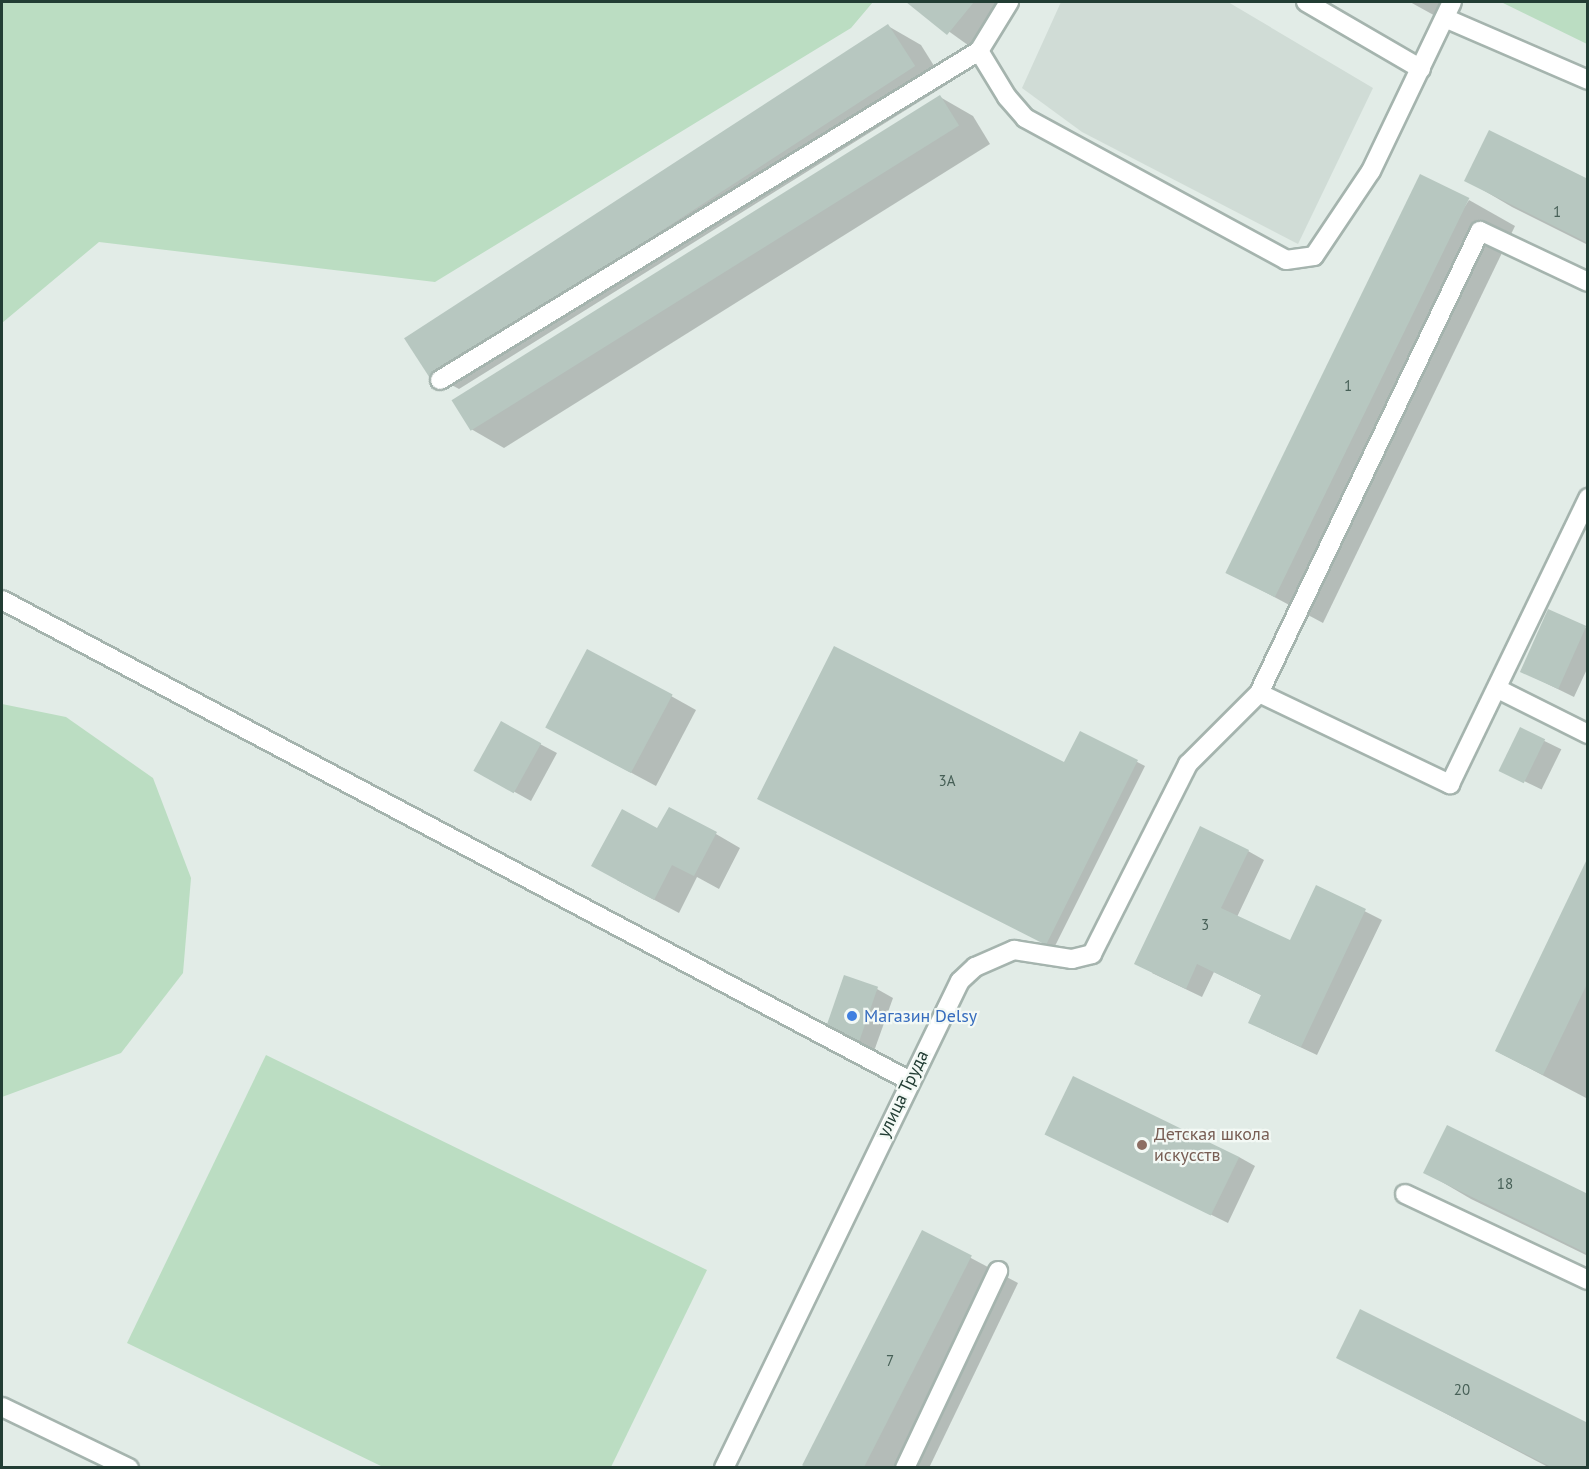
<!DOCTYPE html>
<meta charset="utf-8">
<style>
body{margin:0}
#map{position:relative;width:1589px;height:1469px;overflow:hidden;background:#e2ece7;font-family:"PT Sans",sans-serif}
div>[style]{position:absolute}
.built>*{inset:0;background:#d0dcd6}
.green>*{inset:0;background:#bbddc2}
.shadow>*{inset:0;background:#0003;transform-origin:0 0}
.building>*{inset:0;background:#b7c7c0;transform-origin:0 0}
.roads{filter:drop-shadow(2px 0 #a5b4ae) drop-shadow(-2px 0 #a5b4ae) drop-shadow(0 2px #a5b4ae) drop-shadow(0 -2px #a5b4ae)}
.minor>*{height:18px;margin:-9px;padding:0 9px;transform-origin:9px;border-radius:9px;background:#fff}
.dots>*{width:16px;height:16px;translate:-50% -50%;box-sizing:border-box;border:3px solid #f3f9f5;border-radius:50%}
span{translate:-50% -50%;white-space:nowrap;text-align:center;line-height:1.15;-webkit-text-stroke:4.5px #f3f9f5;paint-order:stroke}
.number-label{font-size:15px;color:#476057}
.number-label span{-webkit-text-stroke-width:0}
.shop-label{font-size:18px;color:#366cbe}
.left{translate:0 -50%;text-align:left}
.street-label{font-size:18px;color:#223d34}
.education-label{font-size:18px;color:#785e54}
.frame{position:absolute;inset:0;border:3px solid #223d34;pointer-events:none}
</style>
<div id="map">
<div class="built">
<i style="clip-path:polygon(1061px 2px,1228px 2px,1373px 88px,1298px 244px,1082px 132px,1022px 88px)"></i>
</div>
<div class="green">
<i style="clip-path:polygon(2px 2px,873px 2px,851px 28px,435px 282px,99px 242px,2px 323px)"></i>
<i style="clip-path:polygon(1501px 2px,1587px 2px,1587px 44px)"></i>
<i style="clip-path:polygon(2px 704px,66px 717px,153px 778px,191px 878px,183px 973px,121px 1053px,2px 1097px)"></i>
<i style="clip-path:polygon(266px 1055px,707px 1270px,611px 1467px,383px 1467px,127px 1343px)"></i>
</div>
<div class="shadow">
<i style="clip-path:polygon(908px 2px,1010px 2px,972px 48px)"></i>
<i style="clip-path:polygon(1410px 2px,1448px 2px,1439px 18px)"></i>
<i style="clip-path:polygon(888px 26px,921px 45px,946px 85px,459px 389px,426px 371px)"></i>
<i style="clip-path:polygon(940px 97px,973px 116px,990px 144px,504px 448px,471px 429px)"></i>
<i style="clip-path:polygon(1466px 180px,1588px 181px,1588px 245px,1512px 207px)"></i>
<i style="clip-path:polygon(1469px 200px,1515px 226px,1323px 623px,1229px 573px)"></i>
<i style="clip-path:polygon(1549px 611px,1588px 629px,1588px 667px,1574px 697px,1521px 671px)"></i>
<i style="clip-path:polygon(671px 696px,696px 710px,656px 786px,572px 741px)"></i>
<i style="left:1520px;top:729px;width:46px;height:45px;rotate:26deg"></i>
<i style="clip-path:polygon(1081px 733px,1145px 766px,1054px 948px,767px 803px,1065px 765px)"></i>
<i style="clip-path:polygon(540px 744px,557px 753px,531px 801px,493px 780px)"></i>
<i style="clip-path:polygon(657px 830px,716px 834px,740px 848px,719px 889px,697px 877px,679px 913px,617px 880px)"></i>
<i style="clip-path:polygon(1248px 851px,1264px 860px,1237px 917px,1290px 942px,1317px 887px,1382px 920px,1317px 1055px,1266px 1031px,1263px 996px,1214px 972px,1202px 997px,1152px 973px)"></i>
<i style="clip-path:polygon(1588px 860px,1588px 1099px,1496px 1051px)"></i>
<i style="clip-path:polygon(877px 989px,893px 998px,873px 1054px,841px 1043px)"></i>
<i style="clip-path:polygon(1047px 1134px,1239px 1157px,1255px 1166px,1228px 1223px)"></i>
<i style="clip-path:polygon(1425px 1172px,1588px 1196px,1588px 1256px,1471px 1199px)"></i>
<i style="clip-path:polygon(922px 1232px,1018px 1283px,929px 1468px,809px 1468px)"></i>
<i style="clip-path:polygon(1338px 1357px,1588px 1468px,1550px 1468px)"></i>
</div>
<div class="building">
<i style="clip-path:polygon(906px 2px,974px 2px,947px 35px)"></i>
<i style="left:888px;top:24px;width:50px;height:577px;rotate:57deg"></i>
<i style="left:940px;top:95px;width:36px;height:576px;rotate:58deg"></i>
<i style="clip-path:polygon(1489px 130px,1588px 179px,1588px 243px,1464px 181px)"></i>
<i style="left:1420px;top:174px;width:55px;height:444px;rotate:26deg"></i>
<i style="left:1548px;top:609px;width:42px;height:69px;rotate:24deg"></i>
<i style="clip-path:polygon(834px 646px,1064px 762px,1080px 731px,1138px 760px,1046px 945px,757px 799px)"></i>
<i style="left:587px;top:649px;width:97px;height:89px;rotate:28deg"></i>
<i style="left:501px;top:721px;width:46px;height:57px;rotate:29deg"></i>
<i style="left:1520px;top:727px;width:28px;height:49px;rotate:26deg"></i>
<i style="clip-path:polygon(669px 807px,717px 832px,694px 876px,672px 865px,654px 900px,591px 866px,622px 809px,657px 828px)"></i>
<i style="clip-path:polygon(1200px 826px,1249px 850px,1221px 908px,1290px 940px,1316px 885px,1366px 909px,1301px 1047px,1248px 1023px,1261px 995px,1197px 964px,1186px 989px,1134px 964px)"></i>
<i style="clip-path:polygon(1588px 857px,1588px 982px,1543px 1075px,1495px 1051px)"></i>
<i style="left:844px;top:975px;width:36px;height:63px;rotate:19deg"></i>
<i style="left:1073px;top:1076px;width:185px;height:65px;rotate:26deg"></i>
<i style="clip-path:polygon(1447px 1125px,1588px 1194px,1588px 1254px,1423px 1173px)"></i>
<i style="left:922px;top:1230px;width:56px;height:264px;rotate:27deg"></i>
<i style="clip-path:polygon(1360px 1309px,1588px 1423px,1588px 1468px,1553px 1468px,1336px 1358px)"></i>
</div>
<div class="roads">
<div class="minor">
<i style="left:1009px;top:2px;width:57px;rotate:121.5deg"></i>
<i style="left:979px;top:51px;width:54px;rotate:58.7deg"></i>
<i style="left:1007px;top:97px;width:28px;rotate:49deg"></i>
<i style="left:1025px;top:118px;width:297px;rotate:28.5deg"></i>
<i style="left:1286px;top:260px;width:28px;rotate:-8deg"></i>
<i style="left:1314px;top:256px;width:102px;rotate:-56.2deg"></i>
<i style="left:1371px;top:171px;width:187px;rotate:-64.4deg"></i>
<i style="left:1306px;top:2px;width:133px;rotate:30.2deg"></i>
<i style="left:1445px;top:18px;width:156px;rotate:23.4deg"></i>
<i style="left:440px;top:380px;width:631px;rotate:-31.4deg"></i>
<i style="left:2px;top:600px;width:1028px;rotate:27.91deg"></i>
<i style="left:1498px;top:689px;width:101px;rotate:26.6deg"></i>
<i style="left:1259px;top:693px;width:512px;rotate:-64.44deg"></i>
<i style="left:1480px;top:231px;width:119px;rotate:25.3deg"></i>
<i style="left:1405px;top:1194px;width:202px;rotate:25.2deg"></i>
<i style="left:2px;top:1407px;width:141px;rotate:25.7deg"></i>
<i style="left:724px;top:1468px;width:541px;rotate:-64.15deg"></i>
<i style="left:960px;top:981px;width:21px;rotate:-43deg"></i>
<i style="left:975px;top:967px;width:43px;rotate:-23.6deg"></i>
<i style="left:1014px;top:950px;width:59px;rotate:8.8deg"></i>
<i style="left:1072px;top:959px;width:21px;rotate:-14deg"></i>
<i style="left:1092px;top:954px;width:213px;rotate:-63.2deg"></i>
<i style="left:1188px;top:764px;width:100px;rotate:-45deg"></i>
<i style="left:1259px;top:693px;width:212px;rotate:25.5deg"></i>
<i style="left:1450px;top:784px;width:318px;rotate:-64.2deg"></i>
<i style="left:905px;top:1468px;width:218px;rotate:-64.7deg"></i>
</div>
</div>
<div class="dots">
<i style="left:852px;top:1016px;background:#3f7fe0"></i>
<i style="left:1142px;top:1145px;background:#8d6e63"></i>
</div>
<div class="number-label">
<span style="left:1557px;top:212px">1</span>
<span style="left:1348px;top:386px">1</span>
<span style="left:947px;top:781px">3А</span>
<span style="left:1205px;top:925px">3</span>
<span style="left:1505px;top:1184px">18</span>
<span style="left:890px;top:1361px">7</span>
<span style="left:1462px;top:1390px">20</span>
</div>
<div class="shop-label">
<span class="left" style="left:864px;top:1016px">Магазин Delsy</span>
</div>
<div class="street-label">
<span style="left:903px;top:1094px;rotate:-64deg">улица Труда</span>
</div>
<div class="education-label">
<span class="left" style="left:1154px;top:1145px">Детская школа<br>искусств</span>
</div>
<div class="frame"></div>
</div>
